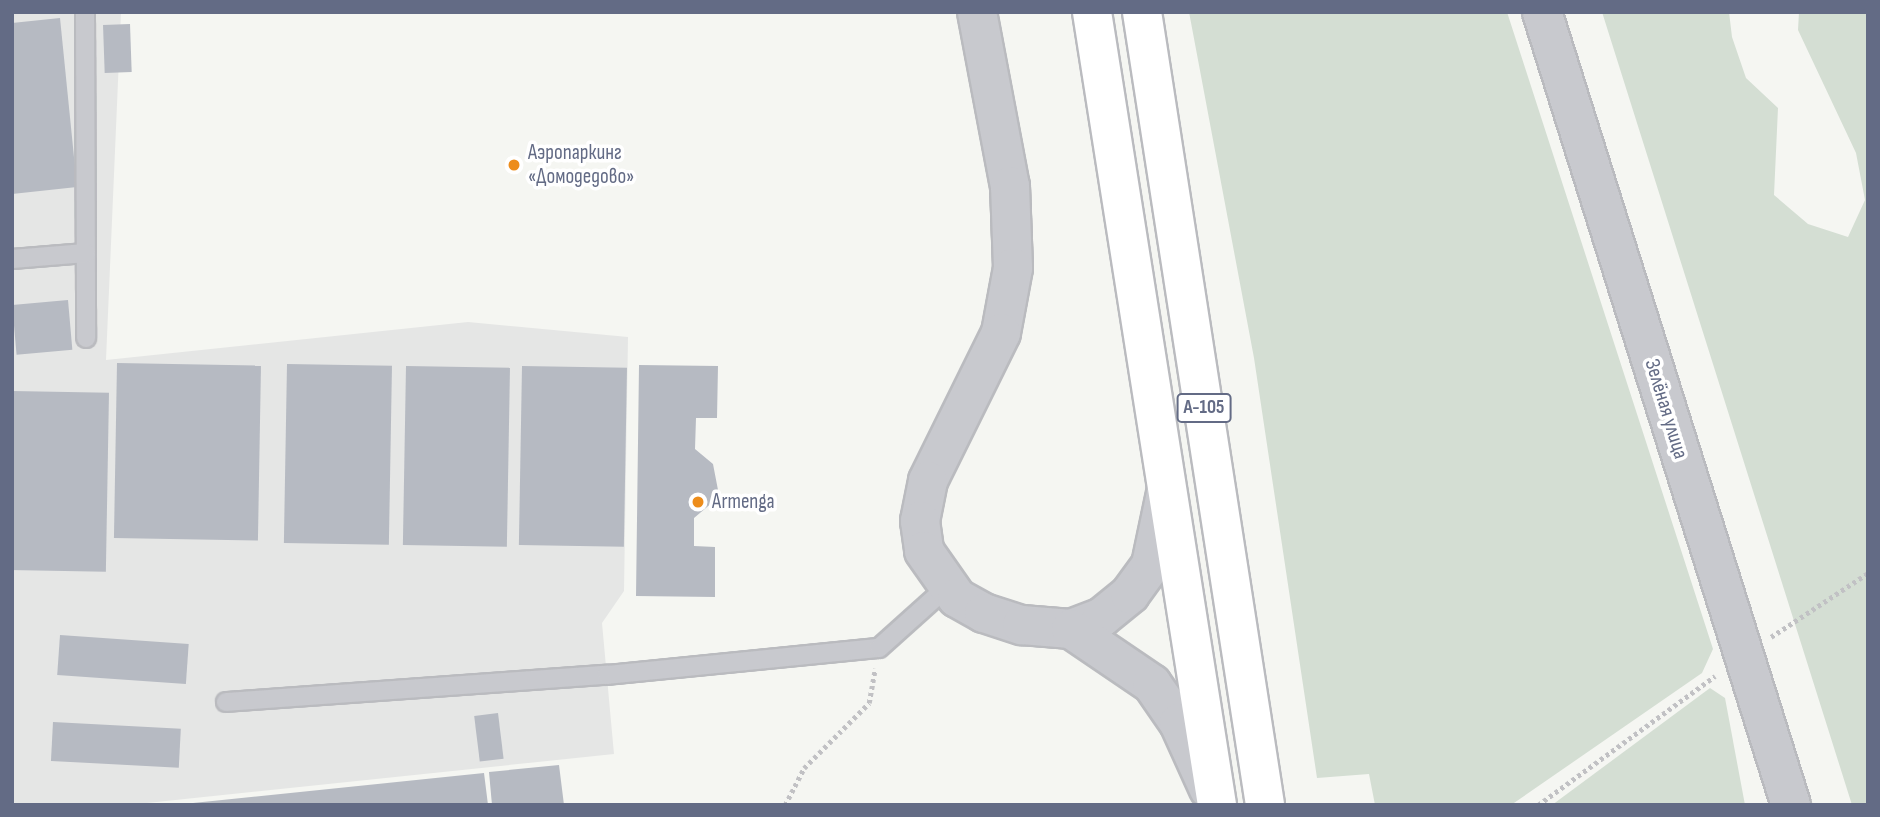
<!DOCTYPE html>
<meta charset="utf-8">
<style>
body{margin:0}
#map{position:relative;width:1880px;height:817px;overflow:hidden;background:#f5f6f2;font-family:"Sofia Sans Condensed",sans-serif}
div>[style]{position:absolute}
.built>*{inset:0;background:#e5e6e5}
.green>*{inset:0;background:#d4ded3}
.building>*{inset:0;background:#b6bac2;transform-origin:0 0}
.path>*{height:4.5px;margin-top:-2.25px;transform-origin:0;background:repeating-linear-gradient(90deg,#c1c1c4 0 3.5px,transparent 0 7px)}
.roads{filter:drop-shadow(2px 0 #babbbf) drop-shadow(-2px 0 #babbbf) drop-shadow(0 2px #babbbf) drop-shadow(0 -2px #babbbf)}
.service>*{height:18px;margin:-9px;padding:0 9px;transform-origin:9px;border-radius:9px;background:#c8c9ce}
.tertiary>*{height:38px;margin:-19px;padding:0 19px;transform-origin:19px;border-radius:19px;background:#c8c9ce}
.trunk>*{height:38px;margin:-19px;padding:0 19px;transform-origin:19px;border-radius:19px;background:#fff}
.dots>*{width:19px;height:19px;translate:-50% -50%;box-sizing:border-box;border:4px solid #fff;border-radius:50%}
span{translate:-50% -50%;white-space:nowrap;text-align:center;line-height:1.15;-webkit-text-stroke:7px #fff;paint-order:stroke}
.shield-label span{padding:2px 5px;background:#fff;border:2px solid;border-radius:5px;-webkit-text-stroke-width:0}
.shield-label{font-size:19px;color:#636b85;font-weight:700}
.poi-label{font-size:21px;color:#636b85}
.left{translate:0 -50%;text-align:left}
.street-label{font-size:21px;color:#636b85}
.frame{position:absolute;inset:0;border:14px solid #636b85;pointer-events:none}
</style>
<div id="map">
<div class="built">
<i style="clip-path:polygon(12px 12px,121px 12px,106px 360px,468px 322px,628px 337px,624px 591px,602px 623px,614px 754px,128px 805px,12px 805px)"></i>
</div>
<div class="green">
<i style="clip-path:polygon(1189px 12px,1507px 12px,1713px 649px,1702px 673px,1511px 805px,1375px 805px,1369px 774px,1317px 778px,1254px 358px)"></i>
<i style="clip-path:polygon(1602px 12px,1729px 12px,1732px 37px,1746px 78px,1778px 108px,1774px 195px,1808px 224px,1848px 237px,1865px 200px,1856px 153px,1798px 30px,1799px 12px,1868px 12px,1868px 805px,1852px 805px)"></i>
<i style="clip-path:polygon(1710px 688px,1725px 698px,1745px 805px,1552px 805px)"></i>
</div>
<div class="building">
<i style="clip-path:polygon(60px 18px,77px 187px,12px 194px,12px 23px)"></i>
<i style="left:130px;top:24px;width:48px;height:27px;rotate:88deg"></i>
<i style="left:68px;top:300px;width:50px;height:56px;rotate:85deg"></i>
<i style="left:117px;top:363px;width:144px;height:175px;rotate:1deg"></i>
<i style="left:287px;top:364px;width:105px;height:179px;rotate:1deg"></i>
<i style="clip-path:polygon(639px 365px,718px 366px,717px 418px,696px 418px,695px 449px,713px 464px,718px 490px,713px 502px,694px 518px,694px 546px,715px 547px,715px 597px,636px 596px)"></i>
<i style="left:406px;top:366px;width:104px;height:179px;rotate:1deg"></i>
<i style="left:522px;top:366px;width:105px;height:179px;rotate:1deg"></i>
<i style="left:12px;top:391px;width:97px;height:179px;rotate:1deg"></i>
<i style="left:60px;top:635px;width:129px;height:40px;rotate:4deg"></i>
<i style="left:498px;top:713px;width:46px;height:24px;rotate:83deg"></i>
<i style="left:53px;top:722px;width:128px;height:39px;rotate:3deg"></i>
<i style="clip-path:polygon(559px 765px,564px 805px,492px 805px,489px 772px)"></i>
<i style="clip-path:polygon(484px 773px,488px 805px,193px 805px,193px 803px)"></i>
</div>
<div class="path">
<i style="left:1771px;top:637px;width:116px;rotate:-33.4deg"></i>
<i style="left:785px;top:805px;width:42px;rotate:-62.8deg"></i>
<i style="left:804px;top:768px;width:92px;rotate:-45deg"></i>
<i style="left:869px;top:703px;width:35px;rotate:-80deg"></i>
<i style="left:1538px;top:805px;width:219px;rotate:-36.1deg"></i>
</div>
<div class="roads">
<div class="service">
<i style="left:85px;top:12px;width:326px;rotate:89.8deg"></i>
<i style="left:12px;top:259px;width:74px;rotate:-4.6deg"></i>
<i style="left:226px;top:702px;width:382px;rotate:-4.1deg"></i>
<i style="left:607px;top:675px;width:273px;rotate:-5.7deg"></i>
<i style="left:879px;top:648px;width:91px;rotate:-41.9deg"></i>
</div>
<div class="tertiary">
<i style="left:977px;top:12px;width:177px;rotate:79.3deg"></i>
<i style="left:1010px;top:186px;width:82px;rotate:87.9deg"></i>
<i style="left:1013px;top:268px;width:66px;rotate:100.5deg"></i>
<i style="left:1001px;top:333px;width:165px;rotate:116.3deg"></i>
<i style="left:928px;top:481px;width:41px;rotate:101.3deg"></i>
<i style="left:920px;top:521px;width:30px;rotate:82deg"></i>
<i style="left:924px;top:551px;width:57px;rotate:54.9deg"></i>
<i style="left:957px;top:598px;width:31px;rotate:29deg"></i>
<i style="left:984px;top:613px;width:40px;rotate:18deg"></i>
<i style="left:1022px;top:625px;width:49px;rotate:4.7deg"></i>
<i style="left:1071px;top:629px;width:33px;rotate:-21deg"></i>
<i style="left:1102px;top:617px;width:36px;rotate:-39deg"></i>
<i style="left:1130px;top:594px;width:36px;rotate:-54deg"></i>
<i style="left:1151px;top:565px;width:74px;rotate:-78.2deg"></i>
<i style="left:1542px;top:12px;width:831px;rotate:72.57deg"></i>
<i style="left:1071px;top:629px;width:98px;rotate:34.2deg"></i>
<i style="left:1152px;top:684px;width:47px;rotate:55.3deg"></i>
<i style="left:1179px;top:723px;width:72px;rotate:65.6deg"></i>
</div>
<div class="trunk">
<i style="left:1092px;top:12px;width:803px;rotate:81.04deg"></i>
<i style="left:1142px;top:12px;width:802px;rotate:81.18deg"></i>
</div>
</div>
<div class="dots">
<i style="left:514px;top:165px;background:#ed8d1b"></i>
<i style="left:698px;top:502px;background:#ed8d1b"></i>
</div>
<div class="shield-label">
<span style="left:1204px;top:408px">А-105</span>
</div>
<div class="poi-label">
<span class="left" style="left:528px;top:165px">Аэропаркинг<br>«Домодедово»</span>
<span class="left" style="left:712px;top:502px">Armenga</span>
</div>
<div class="street-label">
<span style="left:1666px;top:409px;rotate:73deg">Зелёная улица</span>
</div>
<div class="frame"></div>
</div>
